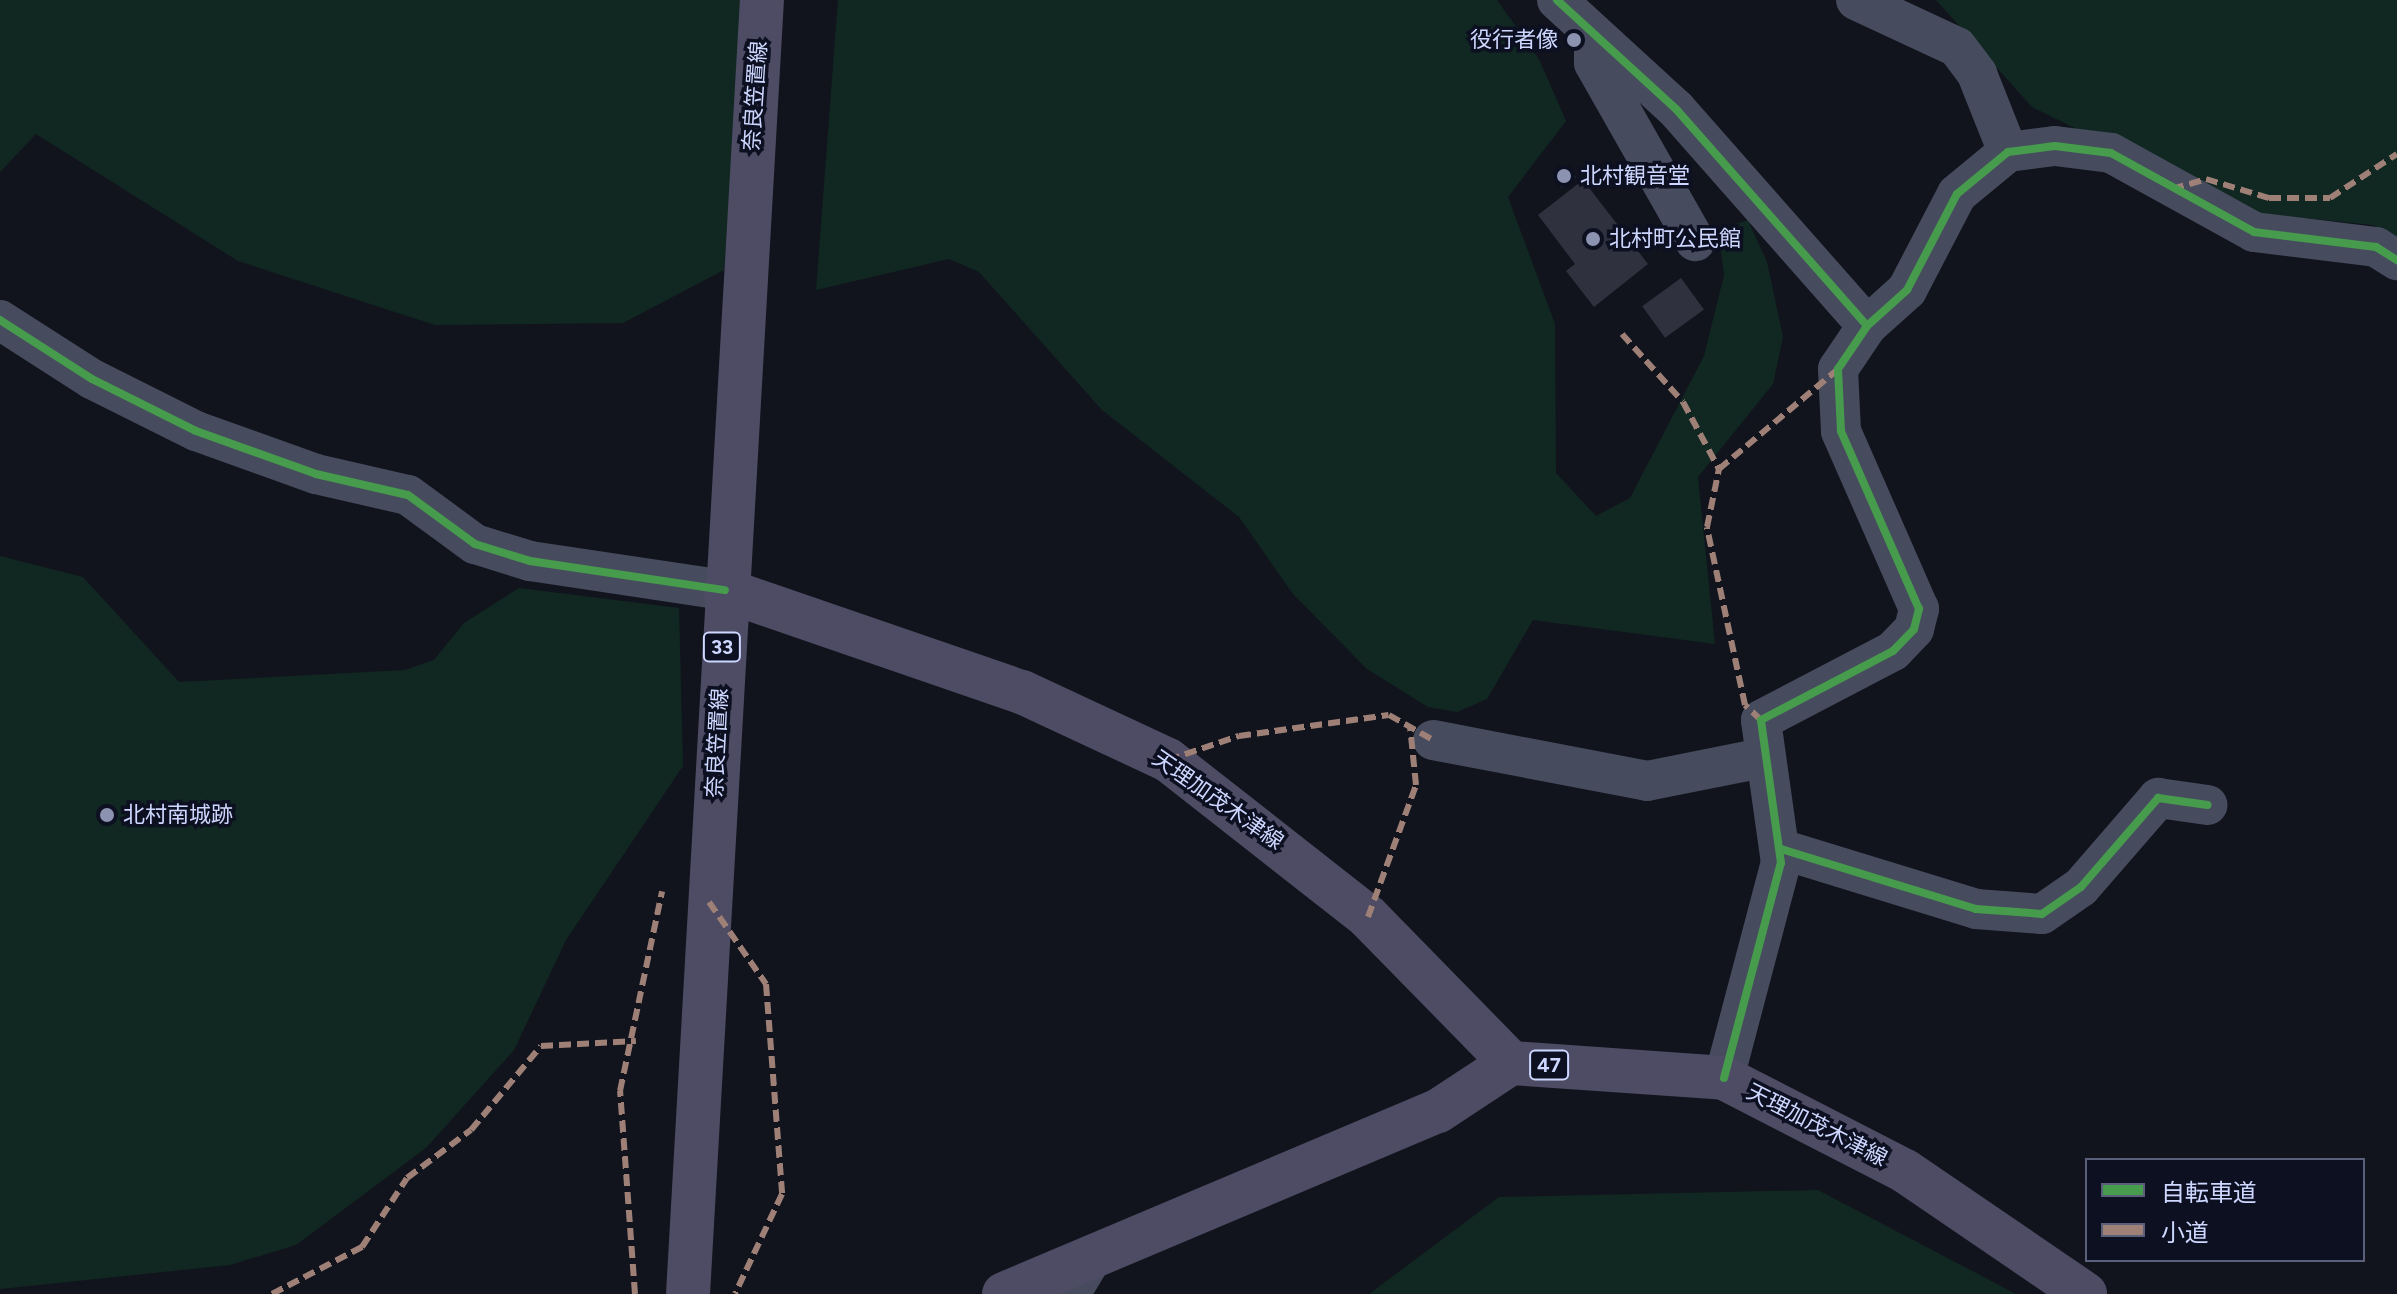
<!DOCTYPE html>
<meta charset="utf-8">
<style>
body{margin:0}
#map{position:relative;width:2397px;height:1294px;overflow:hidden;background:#12141d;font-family:Figtree,"Noto Sans JP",sans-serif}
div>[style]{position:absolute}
.green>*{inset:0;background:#102821}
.building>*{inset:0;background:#2f313f;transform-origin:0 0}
.minor>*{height:40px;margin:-20px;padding:0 20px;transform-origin:20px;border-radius:20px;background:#464c5e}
.primary>*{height:44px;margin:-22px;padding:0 22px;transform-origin:22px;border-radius:22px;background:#4e4c64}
.quiet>*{height:6px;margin-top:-3px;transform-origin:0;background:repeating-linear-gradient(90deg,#9e8076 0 12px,transparent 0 18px)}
.cycleway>*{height:8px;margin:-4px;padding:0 4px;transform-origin:4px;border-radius:4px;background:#469c4c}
.dots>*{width:22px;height:22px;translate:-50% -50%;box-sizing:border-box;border:4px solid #0d1021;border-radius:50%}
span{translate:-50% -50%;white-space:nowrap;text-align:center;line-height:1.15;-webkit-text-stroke:7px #0d1021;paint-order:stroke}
.shield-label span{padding:2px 6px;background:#0d1021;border:2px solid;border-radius:6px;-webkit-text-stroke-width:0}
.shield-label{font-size:20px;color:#cdd7ff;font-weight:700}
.poi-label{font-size:22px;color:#cdd7ff}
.right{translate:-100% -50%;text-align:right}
.left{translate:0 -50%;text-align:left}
.street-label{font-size:22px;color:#cdd7ff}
.legend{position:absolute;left:2085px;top:1158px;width:280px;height:104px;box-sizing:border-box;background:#0d1021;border:2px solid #5a607a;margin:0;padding:10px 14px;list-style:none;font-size:24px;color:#cdd7ff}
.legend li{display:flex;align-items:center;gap:16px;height:40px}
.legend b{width:40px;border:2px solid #5a607a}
</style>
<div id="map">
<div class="green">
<i style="clip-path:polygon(0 0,743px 0,724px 270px,623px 323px,435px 325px,238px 261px,36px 134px,0 172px)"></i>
<i style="clip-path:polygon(838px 0,1497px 0,1539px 59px,1566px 121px,1508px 197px,1555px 324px,1556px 473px,1596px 516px,1630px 498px,1704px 356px,1724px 275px,1718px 230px,1748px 220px,1767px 262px,1783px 337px,1773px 384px,1698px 477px,1715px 644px,1533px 620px,1487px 699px,1457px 712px,1428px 707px,1367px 669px,1293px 594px,1239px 517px,1102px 410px,979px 272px,949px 259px,816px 290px)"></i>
<i style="clip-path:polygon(1936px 0,2397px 0,2397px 237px,2373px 225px,2245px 212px,2032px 107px)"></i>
<i style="clip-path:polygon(0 556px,83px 577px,179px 682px,405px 670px,434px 660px,464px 623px,519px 588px,679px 608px,683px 766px,566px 940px,514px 1050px,426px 1148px,296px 1245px,230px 1265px,0 1289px)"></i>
<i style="clip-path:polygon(1818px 1190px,2016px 1294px,1369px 1294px,1499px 1197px)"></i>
</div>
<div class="building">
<i style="left:1567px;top:165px;width:15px;height:18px;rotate:53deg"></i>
<i style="clip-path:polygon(1583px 180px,1648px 264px,1594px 307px,1566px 271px,1575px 264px,1538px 215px)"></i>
<i style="left:1681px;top:278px;width:39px;height:48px;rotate:54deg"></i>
</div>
<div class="minor">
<i style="left:1557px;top:0;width:161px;rotate:42.5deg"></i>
<i style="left:1676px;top:109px;width:289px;rotate:48.6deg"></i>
<i style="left:1856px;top:0;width:111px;rotate:25deg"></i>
<i style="left:1957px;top:47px;width:34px;rotate:53deg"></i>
<i style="left:1977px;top:74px;width:84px;rotate:68.3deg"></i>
<i style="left:1594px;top:35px;width:28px;rotate:90deg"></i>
<i style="left:1594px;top:63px;width:205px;rotate:60.4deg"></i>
<i style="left:0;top:320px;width:109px;rotate:32.7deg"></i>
<i style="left:92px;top:379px;width:116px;rotate:26.6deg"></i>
<i style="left:196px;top:431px;width:127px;rotate:19.7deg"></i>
<i style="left:316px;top:474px;width:94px;rotate:12.9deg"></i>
<i style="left:408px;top:495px;width:83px;rotate:36.2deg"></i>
<i style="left:475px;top:544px;width:58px;rotate:17.2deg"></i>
<i style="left:530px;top:561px;width:197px;rotate:8.5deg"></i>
<i style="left:1433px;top:740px;width:218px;rotate:10.8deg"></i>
<i style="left:1647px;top:781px;width:117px;rotate:-11.3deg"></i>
<i style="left:1781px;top:849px;width:204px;rotate:17.1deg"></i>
<i style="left:1976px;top:909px;width:66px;rotate:4.3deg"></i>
<i style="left:2042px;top:914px;width:47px;rotate:-34.7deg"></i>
<i style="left:2081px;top:887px;width:118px;rotate:-49.1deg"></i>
<i style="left:2158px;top:798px;width:50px;rotate:8deg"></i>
<i style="left:1724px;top:1078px;width:222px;rotate:-75.2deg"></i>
<i style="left:1781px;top:863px;width:144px;rotate:-98deg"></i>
<i style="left:1761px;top:720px;width:149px;rotate:-27.6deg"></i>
<i style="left:1893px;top:651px;width:30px;rotate:-46deg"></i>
<i style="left:1914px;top:629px;width:21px;rotate:-76deg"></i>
<i style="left:1919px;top:609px;width:194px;rotate:-113.7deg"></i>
<i style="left:1841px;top:431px;width:62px;rotate:-92.8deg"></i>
<i style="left:1838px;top:369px;width:52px;rotate:-56deg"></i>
<i style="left:1867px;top:326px;width:54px;rotate:-42deg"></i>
<i style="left:1907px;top:290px;width:108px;rotate:-62.5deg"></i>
<i style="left:1957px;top:194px;width:66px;rotate:-39.5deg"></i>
<i style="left:2008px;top:152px;width:47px;rotate:-7.3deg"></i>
<i style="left:2055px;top:146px;width:56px;rotate:7.1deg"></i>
<i style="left:2111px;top:153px;width:163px;rotate:28.9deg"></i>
<i style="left:2254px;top:232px;width:123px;rotate:7deg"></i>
<i style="left:2376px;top:247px;width:25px;rotate:32deg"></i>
<i style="left:1070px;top:1294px;width:44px;rotate:-58.8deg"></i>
</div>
<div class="primary">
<i style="left:725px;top:590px;width:314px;rotate:19deg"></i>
<i style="left:1022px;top:692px;width:161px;rotate:25deg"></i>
<i style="left:1168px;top:760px;width:254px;rotate:38.1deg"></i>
<i style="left:1368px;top:917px;width:204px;rotate:45.6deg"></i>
<i style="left:688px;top:1294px;width:1296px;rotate:-86.73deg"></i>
<i style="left:1004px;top:1294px;width:471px;rotate:-22.9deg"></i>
<i style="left:1438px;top:1111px;width:87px;rotate:-33.3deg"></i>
<i style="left:1511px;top:1063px;width:214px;rotate:4deg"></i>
<i style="left:1724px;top:1078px;width:203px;rotate:27.2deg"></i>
<i style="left:1905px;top:1171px;width:218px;rotate:34.3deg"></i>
</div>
<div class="quiet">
<i style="left:2172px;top:189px;width:35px;rotate:-16deg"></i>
<i style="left:2206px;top:179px;width:66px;rotate:16.8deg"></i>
<i style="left:2269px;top:198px;width:61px"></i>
<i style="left:2330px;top:198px;width:80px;rotate:-33.3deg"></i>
<i style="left:1622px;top:334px;width:91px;rotate:48.1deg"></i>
<i style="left:1683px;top:402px;width:76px;rotate:61.8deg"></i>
<i style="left:1761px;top:720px;width:22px;rotate:-137deg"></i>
<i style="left:1745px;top:705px;width:182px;rotate:-102.1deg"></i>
<i style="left:1707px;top:527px;width:59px;rotate:-78.3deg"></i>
<i style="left:1719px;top:469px;width:155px;rotate:-40deg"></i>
<i style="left:1168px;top:760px;width:75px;rotate:-18.7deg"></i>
<i style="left:1239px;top:736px;width:151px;rotate:-8deg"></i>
<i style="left:1389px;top:715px;width:51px;rotate:29.6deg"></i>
<i style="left:709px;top:902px;width:100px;rotate:55.2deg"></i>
<i style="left:766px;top:984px;width:211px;rotate:85.6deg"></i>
<i style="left:782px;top:1194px;width:110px;rotate:115.2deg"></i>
<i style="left:1368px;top:917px;width:140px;rotate:-70deg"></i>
<i style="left:1416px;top:785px;width:59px;rotate:-95.8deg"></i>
<i style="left:272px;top:1294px;width:102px;rotate:-27.6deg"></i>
<i style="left:362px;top:1247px;width:82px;rotate:-56.9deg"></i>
<i style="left:407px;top:1178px;width:80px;rotate:-36.9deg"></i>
<i style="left:471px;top:1130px;width:109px;rotate:-50.2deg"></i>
<i style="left:541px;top:1046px;width:95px;rotate:-3deg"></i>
<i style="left:635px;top:1294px;width:204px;rotate:-94.2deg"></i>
<i style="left:620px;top:1091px;width:204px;rotate:-78.1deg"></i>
</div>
<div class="cycleway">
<i style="left:1557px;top:0;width:161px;rotate:42.5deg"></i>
<i style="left:1676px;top:109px;width:289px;rotate:48.6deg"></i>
<i style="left:0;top:320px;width:109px;rotate:32.7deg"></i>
<i style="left:92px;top:379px;width:116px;rotate:26.6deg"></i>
<i style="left:196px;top:431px;width:127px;rotate:19.7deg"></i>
<i style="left:316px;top:474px;width:94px;rotate:12.9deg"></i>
<i style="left:408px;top:495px;width:83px;rotate:36.2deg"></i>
<i style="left:475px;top:544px;width:58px;rotate:17.2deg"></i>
<i style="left:530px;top:561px;width:197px;rotate:8.5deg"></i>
<i style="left:1781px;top:849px;width:204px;rotate:17.1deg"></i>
<i style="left:1976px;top:909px;width:66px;rotate:4.3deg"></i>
<i style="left:2042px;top:914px;width:47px;rotate:-34.7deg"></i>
<i style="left:2081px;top:887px;width:118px;rotate:-49.1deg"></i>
<i style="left:2158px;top:798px;width:50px;rotate:8deg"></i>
<i style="left:1724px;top:1078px;width:222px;rotate:-75.2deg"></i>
<i style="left:1781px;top:863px;width:144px;rotate:-98deg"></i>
<i style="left:1761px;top:720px;width:149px;rotate:-27.6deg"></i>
<i style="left:1893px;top:651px;width:30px;rotate:-46deg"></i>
<i style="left:1914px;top:629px;width:21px;rotate:-76deg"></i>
<i style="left:1919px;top:609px;width:194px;rotate:-113.7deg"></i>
<i style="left:1841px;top:431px;width:62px;rotate:-92.8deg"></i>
<i style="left:1838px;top:369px;width:52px;rotate:-56deg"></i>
<i style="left:1867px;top:326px;width:54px;rotate:-42deg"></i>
<i style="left:1907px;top:290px;width:108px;rotate:-62.5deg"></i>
<i style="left:1957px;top:194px;width:66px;rotate:-39.5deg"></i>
<i style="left:2008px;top:152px;width:47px;rotate:-7.3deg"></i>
<i style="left:2055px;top:146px;width:56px;rotate:7.1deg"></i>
<i style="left:2111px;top:153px;width:163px;rotate:28.9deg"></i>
<i style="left:2254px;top:232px;width:123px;rotate:7deg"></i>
<i style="left:2376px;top:247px;width:25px;rotate:32deg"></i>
</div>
<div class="dots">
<i style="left:1574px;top:40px;background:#8c93b0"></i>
<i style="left:1564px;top:176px;background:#8c93b0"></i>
<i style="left:1593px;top:239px;background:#8c93b0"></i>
<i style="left:107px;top:815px;background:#8c93b0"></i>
</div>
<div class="shield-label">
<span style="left:722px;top:647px">33</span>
<span style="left:1549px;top:1065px">47</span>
</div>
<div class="poi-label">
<span class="right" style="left:1558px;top:40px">役行者像</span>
<span class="left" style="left:1580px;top:176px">北村観音堂</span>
<span class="left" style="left:1609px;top:239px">北村町公民館</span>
<span class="left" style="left:123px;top:815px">北村南城跡</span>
</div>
<div class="street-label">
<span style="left:755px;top:96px;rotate:-86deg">奈良笠置線</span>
<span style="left:717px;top:743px;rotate:-87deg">奈良笠置線</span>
<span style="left:1218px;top:800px;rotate:35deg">天理加茂木津線</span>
<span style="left:1817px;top:1125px;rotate:27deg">天理加茂木津線</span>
</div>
<ul class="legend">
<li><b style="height:10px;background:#469c4c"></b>自転車道</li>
<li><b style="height:10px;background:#9e8076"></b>小道</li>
</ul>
</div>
